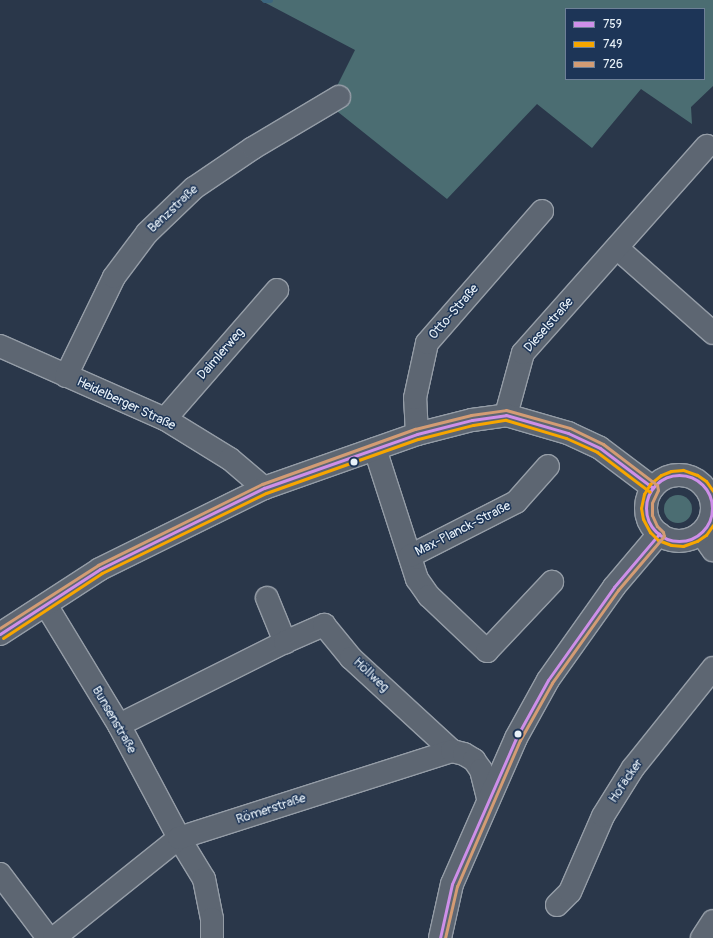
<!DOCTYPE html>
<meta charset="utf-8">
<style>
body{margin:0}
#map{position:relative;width:713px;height:938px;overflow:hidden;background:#2a374a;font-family:Pangolin,sans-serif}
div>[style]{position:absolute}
.green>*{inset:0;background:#4b6d72}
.round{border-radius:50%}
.stream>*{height:5.5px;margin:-2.75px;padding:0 2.75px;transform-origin:2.75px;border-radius:2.75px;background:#3c657d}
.roads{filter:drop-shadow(1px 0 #959da7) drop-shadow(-1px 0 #959da7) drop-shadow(0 1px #959da7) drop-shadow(0 -1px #959da7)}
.minor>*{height:22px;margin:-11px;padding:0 11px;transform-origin:11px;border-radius:11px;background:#5d6672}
.major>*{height:22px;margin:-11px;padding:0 11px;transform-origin:11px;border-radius:11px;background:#5d6672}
.major>.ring{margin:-11px;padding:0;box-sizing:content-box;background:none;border:22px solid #5d6672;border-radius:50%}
.bus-1>*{height:3px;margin:-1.5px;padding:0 1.5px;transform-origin:1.5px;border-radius:1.5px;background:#ce8fe9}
.bus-1>.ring{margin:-1.5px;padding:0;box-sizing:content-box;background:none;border:3px solid #ce8fe9;border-radius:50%}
.bus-2>*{height:3px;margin:-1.5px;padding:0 1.5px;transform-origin:1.5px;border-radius:1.5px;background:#f7a600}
.bus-3>*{height:3px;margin:-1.5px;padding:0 1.5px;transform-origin:1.5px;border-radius:1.5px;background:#d39c74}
.dots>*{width:11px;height:11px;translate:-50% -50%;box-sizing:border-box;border:2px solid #1d3557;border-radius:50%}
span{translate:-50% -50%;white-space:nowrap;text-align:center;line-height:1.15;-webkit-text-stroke:3px #1d3557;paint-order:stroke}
.street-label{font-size:13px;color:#e8f1f8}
.legend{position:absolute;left:565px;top:8px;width:140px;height:72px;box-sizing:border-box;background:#1d3557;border:1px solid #6e8097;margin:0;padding:5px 7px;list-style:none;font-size:12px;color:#e8f1f8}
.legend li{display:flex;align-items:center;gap:8px;height:20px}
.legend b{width:20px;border:1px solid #6e8097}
</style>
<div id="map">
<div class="green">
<i style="clip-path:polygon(evenodd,260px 0,713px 0,713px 86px,691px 107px,692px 124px,641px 89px,592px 148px,537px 104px,447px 199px,328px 104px,355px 50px,260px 0,566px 9px,704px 9px,704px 79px,566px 79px,566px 9px)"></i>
<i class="round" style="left:664px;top:495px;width:28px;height:28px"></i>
</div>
<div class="stream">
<i style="left:265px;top:0;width:5px"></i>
</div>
<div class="roads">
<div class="minor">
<i style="left:617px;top:248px;width:128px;rotate:41.5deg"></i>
<i style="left:0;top:346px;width:180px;rotate:23.9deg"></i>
<i style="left:165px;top:419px;width:76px;rotate:31.6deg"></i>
<i style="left:230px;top:459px;width:45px;rotate:40.5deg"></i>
<i style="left:66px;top:376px;width:110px;rotate:-64.1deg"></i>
<i style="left:114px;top:277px;width:55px;rotate:-53.1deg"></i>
<i style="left:147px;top:233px;width:65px;rotate:-43.8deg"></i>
<i style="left:194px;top:188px;width:71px;rotate:-34.1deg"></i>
<i style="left:253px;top:148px;width:100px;rotate:-30.7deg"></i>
<i style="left:506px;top:415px;width:64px;rotate:-74.7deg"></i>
<i style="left:523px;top:353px;width:277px;rotate:-48.4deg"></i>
<i style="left:165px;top:419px;width:171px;rotate:-49deg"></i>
<i style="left:417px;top:434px;width:36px;rotate:-93deg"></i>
<i style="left:415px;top:398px;width:56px;rotate:-77.7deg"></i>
<i style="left:427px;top:343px;width:175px;rotate:-48.9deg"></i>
<i style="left:375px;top:449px;width:137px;rotate:72.1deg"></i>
<i style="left:417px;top:579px;width:21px;rotate:55deg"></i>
<i style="left:429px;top:596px;width:80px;rotate:43.5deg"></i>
<i style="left:487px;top:651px;width:95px;rotate:-46.7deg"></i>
<i style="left:701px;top:533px;width:21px;rotate:55deg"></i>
<i style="left:410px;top:556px;width:119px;rotate:-27deg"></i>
<i style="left:516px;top:502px;width:48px;rotate:-48.4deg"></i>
<i style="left:267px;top:598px;width:48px;rotate:67.8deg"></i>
<i style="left:46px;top:605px;width:140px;rotate:58.7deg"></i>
<i style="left:119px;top:725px;width:128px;rotate:62deg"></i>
<i style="left:179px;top:838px;width:48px;rotate:58.6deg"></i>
<i style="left:204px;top:879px;width:41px;rotate:78.7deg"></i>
<i style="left:212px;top:919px;width:19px;rotate:90deg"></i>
<i style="left:0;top:634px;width:119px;rotate:-33deg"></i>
<i style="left:100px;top:569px;width:183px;rotate:-26.3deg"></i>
<i style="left:264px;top:488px;width:162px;rotate:-19.4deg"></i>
<i style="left:417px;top:434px;width:57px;rotate:-14.3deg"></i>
<i style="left:472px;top:420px;width:34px;rotate:-8deg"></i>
<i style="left:506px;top:415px;width:65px;rotate:16.2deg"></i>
<i style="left:568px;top:433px;width:35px;rotate:25deg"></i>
<i style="left:600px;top:448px;width:66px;rotate:37deg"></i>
<i style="left:119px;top:725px;width:186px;rotate:-26.6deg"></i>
<i style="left:285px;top:642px;width:43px;rotate:-23.6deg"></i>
<i style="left:324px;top:625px;width:43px;rotate:50.7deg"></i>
<i style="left:351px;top:658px;width:137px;rotate:42.6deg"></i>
<i style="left:0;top:874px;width:80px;rotate:53.1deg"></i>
<i style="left:557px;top:905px;width:18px;rotate:-45deg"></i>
<i style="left:570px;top:892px;width:83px;rotate:-66.5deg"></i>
<i style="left:603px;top:816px;width:57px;rotate:-58deg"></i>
<i style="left:633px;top:768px;width:128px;rotate:-51.3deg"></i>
<i style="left:54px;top:938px;width:160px;rotate:-38.7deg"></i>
<i style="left:179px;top:838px;width:287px;rotate:-17.7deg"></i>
<i style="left:452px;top:751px;width:12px;rotate:14deg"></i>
<i style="left:464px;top:754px;width:12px;rotate:31deg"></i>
<i style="left:474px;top:760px;width:12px;rotate:55deg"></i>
<i style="left:481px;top:770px;width:30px;rotate:76deg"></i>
<i style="left:702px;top:938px;width:20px;rotate:-57deg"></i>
</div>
<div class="major">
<i class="ring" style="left:646px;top:475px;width:44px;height:44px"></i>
<i style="left:440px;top:938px;width:55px;rotate:-77.5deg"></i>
<i style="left:452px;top:884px;width:159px;rotate:-66.3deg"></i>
<i style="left:516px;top:738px;width:66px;rotate:-61.1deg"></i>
<i style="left:548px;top:680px;width:114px;rotate:-54.6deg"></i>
<i style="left:614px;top:587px;width:70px;rotate:-49.7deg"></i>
</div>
</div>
<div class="bus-1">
<i class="ring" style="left:646px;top:475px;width:63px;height:63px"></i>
<i style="left:0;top:634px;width:119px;rotate:-33deg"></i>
<i style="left:100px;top:569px;width:183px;rotate:-26.3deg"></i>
<i style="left:264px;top:488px;width:162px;rotate:-19.4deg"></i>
<i style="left:417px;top:434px;width:57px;rotate:-14.3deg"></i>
<i style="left:472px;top:420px;width:34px;rotate:-8deg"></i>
<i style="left:506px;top:415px;width:65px;rotate:16.2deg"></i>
<i style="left:568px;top:433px;width:35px;rotate:25deg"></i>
<i style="left:600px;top:448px;width:66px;rotate:37deg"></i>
<i style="left:440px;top:938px;width:55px;rotate:-77.5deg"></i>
<i style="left:452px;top:884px;width:159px;rotate:-66.3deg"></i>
<i style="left:516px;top:738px;width:66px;rotate:-61.1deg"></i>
<i style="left:548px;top:680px;width:114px;rotate:-54.6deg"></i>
<i style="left:614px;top:587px;width:70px;rotate:-49.7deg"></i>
</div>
<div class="bus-2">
<i style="left:713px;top:491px;width:12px;rotate:-125deg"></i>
<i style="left:706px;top:481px;width:11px;rotate:-146deg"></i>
<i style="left:697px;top:475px;width:15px;rotate:-160deg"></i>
<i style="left:683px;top:470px;width:12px;rotate:175deg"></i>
<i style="left:671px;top:471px;width:11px;rotate:158deg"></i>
<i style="left:661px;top:475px;width:14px;rotate:141deg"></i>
<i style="left:650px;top:484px;width:12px;rotate:121deg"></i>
<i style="left:644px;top:494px;width:14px;rotate:102deg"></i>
<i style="left:641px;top:508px;width:11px;rotate:80deg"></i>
<i style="left:643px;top:519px;width:15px;rotate:62deg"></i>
<i style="left:650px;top:532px;width:11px;rotate:45deg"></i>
<i style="left:658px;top:540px;width:14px;rotate:21deg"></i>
<i style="left:671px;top:545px;width:12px;rotate:5deg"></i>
<i style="left:683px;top:546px;width:15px;rotate:-20deg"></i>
<i style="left:697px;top:541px;width:11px;rotate:-34deg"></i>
<i style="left:706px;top:535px;width:12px;rotate:-55deg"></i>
<i style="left:3px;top:638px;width:118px;rotate:-33.3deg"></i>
<i style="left:102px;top:573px;width:182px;rotate:-26deg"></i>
<i style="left:266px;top:493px;width:161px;rotate:-19.6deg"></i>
<i style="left:418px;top:439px;width:57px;rotate:-14.3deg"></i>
<i style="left:473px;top:425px;width:33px;rotate:-9deg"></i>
<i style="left:506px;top:420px;width:63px;rotate:16.7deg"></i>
<i style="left:566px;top:438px;width:34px;rotate:24deg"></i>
<i style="left:597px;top:452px;width:66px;rotate:37deg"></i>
</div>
<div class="bus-3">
<i style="left:0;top:628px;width:117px;rotate:-32.7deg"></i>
<i style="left:98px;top:565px;width:183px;rotate:-26.3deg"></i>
<i style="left:262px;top:484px;width:163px;rotate:-19.8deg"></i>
<i style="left:415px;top:429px;width:58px;rotate:-14deg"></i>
<i style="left:471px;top:415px;width:35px;rotate:-8deg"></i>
<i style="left:506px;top:410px;width:66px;rotate:15.7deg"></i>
<i style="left:570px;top:428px;width:37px;rotate:26deg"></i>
<i style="left:603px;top:444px;width:68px;rotate:37.2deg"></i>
<i style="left:657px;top:485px;width:5px;rotate:79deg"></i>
<i style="left:658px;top:490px;width:14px;rotate:115deg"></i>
<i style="left:652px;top:503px;width:12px;rotate:90deg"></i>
<i style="left:652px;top:515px;width:12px;rotate:66deg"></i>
<i style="left:657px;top:526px;width:8px;rotate:45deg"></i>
<i style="left:663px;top:532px;width:4px;rotate:76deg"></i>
<i style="left:664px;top:536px;width:71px;rotate:130.4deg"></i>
<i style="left:618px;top:590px;width:114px;rotate:125.4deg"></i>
<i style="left:552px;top:683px;width:65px;rotate:119.3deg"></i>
<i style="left:520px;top:740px;width:159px;rotate:113.3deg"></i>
<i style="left:457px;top:886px;width:53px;rotate:103deg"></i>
</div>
<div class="dots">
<i style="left:354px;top:462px;background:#e8f1f8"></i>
<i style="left:518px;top:734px;background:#e8f1f8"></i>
</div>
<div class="street-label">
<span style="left:173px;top:209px;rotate:-43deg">Benzstraße</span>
<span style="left:454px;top:312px;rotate:-49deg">Otto-Straße</span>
<span style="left:549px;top:325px;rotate:-49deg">Dieselstraße</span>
<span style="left:221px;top:354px;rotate:-49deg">Daimlerweg</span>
<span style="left:126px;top:404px;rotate:25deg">Heidelberger Straße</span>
<span style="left:463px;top:529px;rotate:-27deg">Max-Planck-Straße</span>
<span style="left:371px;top:675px;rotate:43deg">Höllweg</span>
<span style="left:114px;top:720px;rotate:60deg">Bunsenstraße</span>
<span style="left:626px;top:781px;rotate:-56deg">Hofäcker</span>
<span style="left:271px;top:809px;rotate:-18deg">Römerstraße</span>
</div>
<ul class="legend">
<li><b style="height:5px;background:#ce8fe9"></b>759</li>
<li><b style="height:5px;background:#f7a600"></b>749</li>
<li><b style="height:5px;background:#d39c74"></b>726</li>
</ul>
</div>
